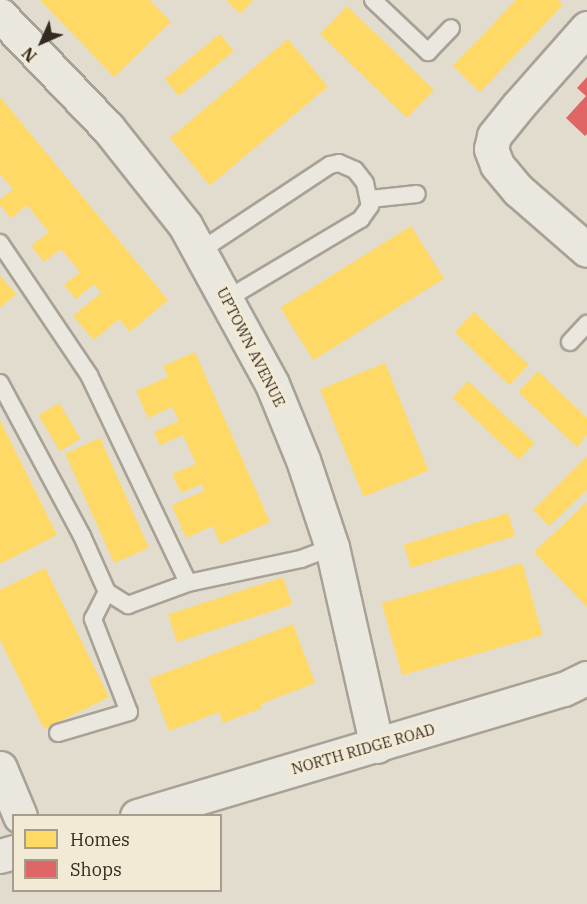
<!DOCTYPE html>
<style>
body{margin:0}
#map{position:relative;width:587px;height:904px;overflow:hidden;background:#e2dcce;font-family:"IBM Plex Serif",serif}
div>[style]{position:absolute}
.homes>*{inset:0;background:#ffd966;transform-origin:0 0}
.shops>*{inset:0;background:#e06666}
.roads{filter:drop-shadow(2px 0 #a7a196) drop-shadow(-2px 0 #a7a196) drop-shadow(0 2px #a7a196) drop-shadow(0 -2px #a7a196)}
.lane>*{height:16px;margin:-8px;padding:0 8px;transform-origin:8px;border-radius:8px;background:#eae7de}
.street>*{height:33px;margin:-16.5px;padding:0 16.5px;transform-origin:16.5px;border-radius:16.5px;background:#eae7de}
.secondary>*{height:33px;margin:-16.5px;padding:0 16.5px;transform-origin:16.5px;border-radius:16.5px;background:#eae7de}
span{translate:-50% -50%;white-space:nowrap;text-align:center;line-height:1.15;-webkit-text-stroke:6px #f2ead5;paint-order:stroke}
.street-label{font-size:15px;color:#352a20}
.legend{position:absolute;left:12px;top:814px;width:210px;height:78px;box-sizing:border-box;background:#f2ead5;border:2px solid #a69d8d;margin:0;padding:8px 10px;list-style:none;font-size:18px;color:#352a20}
.legend li{display:flex;align-items:center;gap:12px;height:30px}
.legend b{width:30px;border:2px solid #a69d8d}
.north{position:absolute;left:12px;top:12px;width:60px;height:60px;-webkit-text-stroke:4px #f2ead5;paint-order:stroke;rotate:225deg;font-size:16px;font-weight:700;line-height:24px;text-align:center;color:#352a20}
.north::after{content:'';display:block;margin:auto;width:21px;height:27px;background:#352a20;clip-path:polygon(50% 0,100% 100%,50% 72%,0 100%)}
</style>
<div id="map">
<div class="homes">
<i style="clip-path:polygon(40px 0,150px 0,171px 22px,114px 77px)"></i>
<i style="clip-path:polygon(226px 0,253px 0,240px 14px)"></i>
<i style="clip-path:polygon(516px 0,558px 0,563px 5px,480px 92px,453px 66px)"></i>
<i style="left:347px;top:6px;width:121px;height:39px;rotate:44deg"></i>
<i style="left:220px;top:34px;width:22px;height:71px;rotate:51deg"></i>
<i style="left:288px;top:39px;width:62px;height:154px;rotate:50deg"></i>
<i style="clip-path:polygon(0 97px,168px 300px,130px 332px,119px 319px,94px 340px,73px 316px,101px 293px,94px 284px,76px 299px,64px 285px,80px 272px,61px 249px,44px 262px,31px 246px,49px 232px,27px 205px,11px 218px,0 205px,0 200px,13px 189px,0 174px)"></i>
<i style="left:411px;top:226px;width:62px;height:154px;rotate:58deg"></i>
<i style="clip-path:polygon(0 276px,16px 294px,0 308px)"></i>
<i style="left:474px;top:312px;width:76px;height:28px;rotate:44deg"></i>
<i style="clip-path:polygon(195px 352px,270px 522px,220px 544px,213px 526px,186px 538px,172px 505px,204px 491px,202px 484px,181px 493px,172px 474px,196px 464px,183px 435px,160px 445px,154px 432px,179px 421px,172px 407px,148px 418px,136px 391px,168px 377px,163px 366px)"></i>
<i style="left:385px;top:363px;width:116px;height:70px;rotate:68deg"></i>
<i style="clip-path:polygon(538px 371px,587px 418px,587px 435px,577px 447px,518px 392px)"></i>
<i style="left:468px;top:381px;width:91px;height:23px;rotate:43deg"></i>
<i style="left:59px;top:403px;width:42px;height:24px;rotate:59deg"></i>
<i style="clip-path:polygon(0 420px,57px 535px,0 564px)"></i>
<i style="left:100px;top:438px;width:120px;height:38px;rotate:66deg"></i>
<i style="clip-path:polygon(587px 456px,587px 490px,549px 526px,533px 510px)"></i>
<i style="clip-path:polygon(587px 502px,587px 607px,534px 552px)"></i>
<i style="left:508px;top:513px;width:24px;height:109px;rotate:73deg"></i>
<i style="left:522px;top:563px;width:75px;height:146px;rotate:74deg"></i>
<i style="clip-path:polygon(45px 568px,109px 697px,44px 729px,0 640px,0 590px)"></i>
<i style="left:283px;top:577px;width:29px;height:121px;rotate:72deg"></i>
<i style="clip-path:polygon(293px 624px,315px 683px,261px 704px,262px 708px,223px 723px,219px 712px,169px 731px,149px 679px)"></i>
</div>
<div class="shops">
<i style="clip-path:polygon(587px 77px,587px 134px,585px 136px,566px 118px,586px 96px,577px 88px)"></i>
</div>
<div class="roads">
<div class="lane">
<i style="left:373px;top:0;width:76px;rotate:43.4deg"></i>
<i style="left:428px;top:52px;width:33px;rotate:-46deg"></i>
<i style="left:370px;top:199px;width:47px;rotate:-6.1deg"></i>
<i style="left:0;top:243px;width:159px;rotate:56deg"></i>
<i style="left:89px;top:375px;width:230px;rotate:64.5deg"></i>
<i style="left:188px;top:583px;width:116px;rotate:-12deg"></i>
<i style="left:301px;top:559px;width:33px;rotate:-21deg"></i>
<i style="left:200px;top:251px;width:156px;rotate:-33.5deg"></i>
<i style="left:330px;top:165px;width:9px;rotate:-13deg"></i>
<i style="left:339px;top:163px;width:17px;rotate:24deg"></i>
<i style="left:355px;top:170px;width:16px;rotate:52deg"></i>
<i style="left:365px;top:183px;width:24px;rotate:78deg"></i>
<i style="left:370px;top:206px;width:16px;rotate:125deg"></i>
<i style="left:361px;top:219px;width:156px;rotate:149.2deg"></i>
<i style="left:570px;top:342px;width:25px;rotate:-47deg"></i>
<i style="left:0;top:383px;width:174px;rotate:61.8deg"></i>
<i style="left:82px;top:536px;width:61px;rotate:65.9deg"></i>
<i style="left:107px;top:592px;width:25px;rotate:32deg"></i>
<i style="left:128px;top:605px;width:64px;rotate:-20.1deg"></i>
<i style="left:58px;top:733px;width:74px;rotate:-16.5deg"></i>
<i style="left:129px;top:712px;width:100px;rotate:-111.2deg"></i>
<i style="left:93px;top:619px;width:30px;rotate:-63deg"></i>
</div>
<div class="street">
<i style="left:0;top:15px;width:156px;rotate:46.3deg"></i>
<i style="left:108px;top:128px;width:124px;rotate:51.6deg"></i>
<i style="left:185px;top:225px;width:181px;rotate:61.3deg"></i>
<i style="left:272px;top:384px;width:82px;rotate:67.8deg"></i>
<i style="left:303px;top:460px;width:92px;rotate:71.6deg"></i>
<i style="left:332px;top:547px;width:204px;rotate:77.3deg"></i>
<i style="left:587px;top:28px;width:104px;rotate:131.5deg"></i>
<i style="left:518px;top:106px;width:38px;rotate:129deg"></i>
<i style="left:494px;top:136px;width:13px;rotate:103deg"></i>
<i style="left:491px;top:149px;width:17px;rotate:69deg"></i>
<i style="left:497px;top:165px;width:33px;rotate:50deg"></i>
<i style="left:518px;top:190px;width:91px;rotate:41deg"></i>
<i style="left:0;top:768px;width:52px;rotate:67.4deg"></i>
</div>
<div class="secondary">
<i style="left:137px;top:816px;width:445px;rotate:-16.6deg"></i>
<i style="left:564px;top:689px;width:25px;rotate:-26deg"></i>
<i style="left:0;top:856px;width:15px;rotate:-16deg"></i>
</div>
</div>
<div class="street-label">
<span style="left:251px;top:347px;rotate:63deg">UPTOWN AVENUE</span>
<span style="left:363px;top:749px;rotate:-16deg">NORTH RIDGE ROAD</span>
</div>
<ul class="legend">
<li><b style="height:16px;background:#ffd966"></b>Homes</li>
<li><b style="height:16px;background:#e06666"></b>Shops</li>
</ul>
<div class="north">N</div>
</div>
